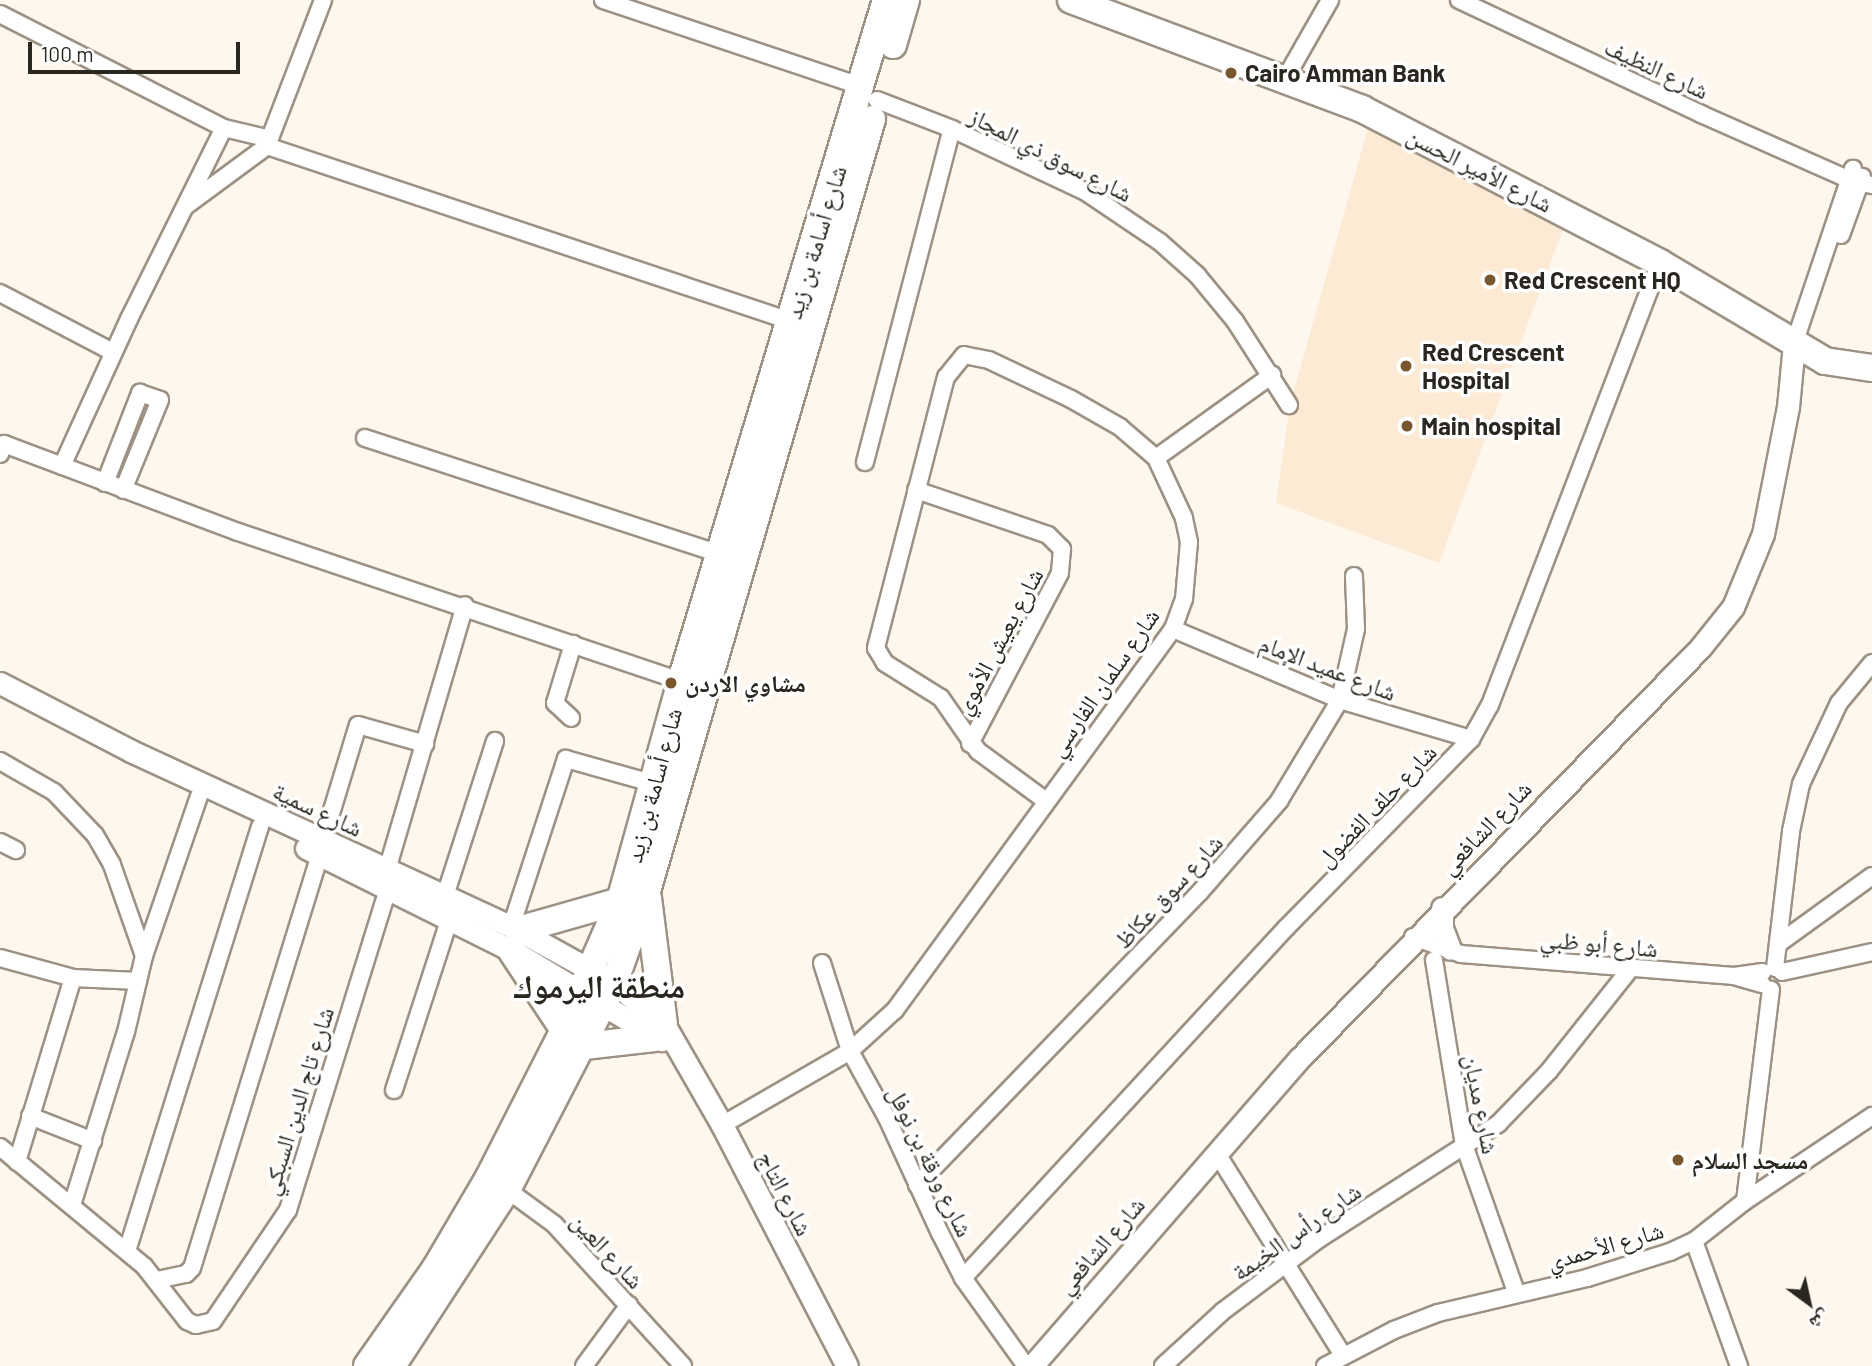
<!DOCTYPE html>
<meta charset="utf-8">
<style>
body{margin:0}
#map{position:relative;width:1872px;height:1366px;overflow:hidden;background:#fef7ee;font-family:Barlow,"Noto Naskh Arabic",sans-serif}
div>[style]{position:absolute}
.built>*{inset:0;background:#fcead5}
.roads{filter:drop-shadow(2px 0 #9d9184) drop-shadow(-2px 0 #9d9184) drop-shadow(0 2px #9d9184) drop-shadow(0 -2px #9d9184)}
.minor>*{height:16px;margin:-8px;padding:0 8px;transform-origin:8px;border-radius:8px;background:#fff}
.tertiary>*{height:21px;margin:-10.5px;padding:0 10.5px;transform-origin:10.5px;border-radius:10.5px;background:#fff}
.primary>*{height:26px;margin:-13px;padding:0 13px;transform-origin:13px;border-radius:13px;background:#fff}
.trunk>*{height:26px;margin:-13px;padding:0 13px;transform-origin:13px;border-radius:13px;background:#fff}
.dots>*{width:19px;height:19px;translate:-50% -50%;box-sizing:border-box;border:4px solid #fff;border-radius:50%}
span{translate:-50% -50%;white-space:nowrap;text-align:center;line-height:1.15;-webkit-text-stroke:7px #fff;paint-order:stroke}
.street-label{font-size:24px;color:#2a2620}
.poi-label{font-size:24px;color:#2a2620;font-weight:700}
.left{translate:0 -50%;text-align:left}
.district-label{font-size:32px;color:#2a2620;font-weight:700}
.north{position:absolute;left:1774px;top:1268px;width:70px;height:70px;-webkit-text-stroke:5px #fff;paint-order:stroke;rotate:147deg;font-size:19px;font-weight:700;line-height:28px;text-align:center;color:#2a2620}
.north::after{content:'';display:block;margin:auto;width:24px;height:32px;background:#2a2620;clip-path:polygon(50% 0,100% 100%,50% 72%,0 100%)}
.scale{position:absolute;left:28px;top:42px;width:212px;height:32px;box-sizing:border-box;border:4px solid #2a2620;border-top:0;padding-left:9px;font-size:21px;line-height:24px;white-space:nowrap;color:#2a2620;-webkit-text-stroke:5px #fff;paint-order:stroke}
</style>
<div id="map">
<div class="built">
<i style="clip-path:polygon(1370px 121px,1567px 218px,1439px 563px,1276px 503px,1290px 405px)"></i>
</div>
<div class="roads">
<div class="minor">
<i style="left:603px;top:0;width:274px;rotate:18.5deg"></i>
<i style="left:1459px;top:0;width:268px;rotate:25.2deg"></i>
<i style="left:1701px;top:114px;width:163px;rotate:23.9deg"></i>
<i style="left:1850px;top:180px;width:23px;rotate:13deg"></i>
<i style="left:0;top:14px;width:251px;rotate:27deg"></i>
<i style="left:224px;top:128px;width:47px;rotate:13.4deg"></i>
<i style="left:1285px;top:79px;width:91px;rotate:-60.3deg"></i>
<i style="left:877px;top:100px;width:80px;rotate:21.1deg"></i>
<i style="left:952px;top:129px;width:148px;rotate:25.2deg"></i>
<i style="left:1086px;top:192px;width:89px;rotate:34deg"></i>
<i style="left:1160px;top:242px;width:50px;rotate:41.7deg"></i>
<i style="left:1197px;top:275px;width:60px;rotate:50.4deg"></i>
<i style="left:1235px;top:321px;width:100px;rotate:57.3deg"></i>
<i style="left:267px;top:146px;width:552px;rotate:18.5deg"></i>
<i style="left:187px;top:205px;width:99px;rotate:-36.4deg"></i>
<i style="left:267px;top:146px;width:156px;rotate:-69deg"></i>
<i style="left:1841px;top:235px;width:62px;rotate:-70.1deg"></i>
<i style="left:0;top:293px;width:127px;rotate:27.6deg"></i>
<i style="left:1794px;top:344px;width:185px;rotate:-71.4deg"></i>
<i style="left:365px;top:438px;width:373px;rotate:18.1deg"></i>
<i style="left:0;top:454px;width:11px;rotate:-68deg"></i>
<i style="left:4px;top:444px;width:250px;rotate:20.6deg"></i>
<i style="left:238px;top:532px;width:467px;rotate:18.6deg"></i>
<i style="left:1156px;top:458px;width:143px;rotate:-35.6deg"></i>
<i style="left:865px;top:462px;width:344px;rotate:-75.4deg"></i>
<i style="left:62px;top:466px;width:162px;rotate:-65.5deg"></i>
<i style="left:129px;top:319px;width:213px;rotate:-63.6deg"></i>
<i style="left:105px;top:483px;width:97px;rotate:-68.7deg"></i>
<i style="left:140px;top:393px;width:21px;rotate:19deg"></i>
<i style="left:160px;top:400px;width:97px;rotate:112.3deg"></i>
<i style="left:916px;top:490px;width:139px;rotate:18.8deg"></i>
<i style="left:1048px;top:535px;width:20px;rotate:45deg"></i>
<i style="left:1062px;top:549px;width:24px;rotate:95deg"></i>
<i style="left:1060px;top:573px;width:193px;rotate:117.8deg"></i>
<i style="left:1173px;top:629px;width:181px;rotate:23deg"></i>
<i style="left:1340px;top:700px;width:137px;rotate:16.6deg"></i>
<i style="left:571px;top:718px;width:22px;rotate:-137deg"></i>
<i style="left:555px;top:703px;width:62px;rotate:-73deg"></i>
<i style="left:0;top:761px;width:62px;rotate:29.9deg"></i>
<i style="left:54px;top:792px;width:59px;rotate:46.4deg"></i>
<i style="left:95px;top:835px;width:34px;rotate:60deg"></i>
<i style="left:112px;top:865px;width:96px;rotate:70.6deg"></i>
<i style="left:323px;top:840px;width:120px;rotate:-73.1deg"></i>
<i style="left:358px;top:725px;width:70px;rotate:15.8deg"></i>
<i style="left:0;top:842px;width:18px;rotate:27deg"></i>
<i style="left:387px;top:870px;width:276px;rotate:-73.6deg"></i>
<i style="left:445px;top:896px;width:163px;rotate:-72.1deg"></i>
<i style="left:511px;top:927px;width:177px;rotate:-71.9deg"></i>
<i style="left:566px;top:759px;width:92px;rotate:15.7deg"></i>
<i style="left:1413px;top:937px;width:51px;rotate:19.5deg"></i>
<i style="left:1461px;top:954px;width:274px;rotate:4.6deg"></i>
<i style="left:1734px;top:976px;width:29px;rotate:-8deg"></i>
<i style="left:1778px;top:944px;width:116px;rotate:-35.9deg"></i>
<i style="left:0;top:958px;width:76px;rotate:15.3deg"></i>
<i style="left:73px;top:978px;width:65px;rotate:2.6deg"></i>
<i style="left:1434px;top:960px;width:187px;rotate:80.8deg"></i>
<i style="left:1464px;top:1145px;width:156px;rotate:70.5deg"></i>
<i style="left:822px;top:963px;width:92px;rotate:72.3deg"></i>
<i style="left:850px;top:1051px;width:77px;rotate:61.1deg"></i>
<i style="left:887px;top:1118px;width:127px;rotate:65.3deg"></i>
<i style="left:940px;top:1233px;width:51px;rotate:62.9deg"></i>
<i style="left:963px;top:1278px;width:108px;rotate:54.4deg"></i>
<i style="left:1775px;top:968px;width:138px;rotate:-83.3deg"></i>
<i style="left:1791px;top:831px;width:48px;rotate:-78deg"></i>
<i style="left:1801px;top:784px;width:89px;rotate:-64.9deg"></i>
<i style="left:1839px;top:703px;width:52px;rotate:-50.5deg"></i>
<i style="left:1782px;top:972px;width:92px;rotate:-12.5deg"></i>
<i style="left:1734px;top:976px;width:29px;rotate:16deg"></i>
<i style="left:394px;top:1090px;width:181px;rotate:-72deg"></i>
<i style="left:30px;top:1116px;width:68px;rotate:21.6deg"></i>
<i style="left:722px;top:1125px;width:148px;rotate:-30deg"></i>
<i style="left:850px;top:1051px;width:61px;rotate:-42.3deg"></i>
<i style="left:895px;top:1010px;width:472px;rotate:-53.9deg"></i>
<i style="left:1173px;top:629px;width:32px;rotate:-70deg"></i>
<i style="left:1184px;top:599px;width:57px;rotate:-85deg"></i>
<i style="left:1189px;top:542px;width:25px;rotate:-102deg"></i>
<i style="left:1184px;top:518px;width:66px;rotate:-115deg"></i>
<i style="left:1156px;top:458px;width:48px;rotate:-139.3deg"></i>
<i style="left:1120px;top:427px;width:56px;rotate:-150.3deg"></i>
<i style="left:1071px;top:399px;width:91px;rotate:-154.6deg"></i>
<i style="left:989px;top:360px;width:25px;rotate:-169deg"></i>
<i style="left:964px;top:355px;width:28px;rotate:129deg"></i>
<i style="left:946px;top:377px;width:280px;rotate:104.5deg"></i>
<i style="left:876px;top:648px;width:17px;rotate:59deg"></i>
<i style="left:885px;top:663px;width:66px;rotate:32deg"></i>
<i style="left:941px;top:698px;width:65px;rotate:55.1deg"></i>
<i style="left:978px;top:751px;width:84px;rotate:36.3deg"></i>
<i style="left:0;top:1147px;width:187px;rotate:39.6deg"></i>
<i style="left:144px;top:1266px;width:70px;rotate:52deg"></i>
<i style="left:187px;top:1321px;width:10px;rotate:24deg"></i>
<i style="left:196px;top:1325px;width:17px;rotate:-13deg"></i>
<i style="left:213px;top:1321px;width:134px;rotate:-56deg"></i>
<i style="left:288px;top:1210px;width:337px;rotate:-72.7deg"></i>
<i style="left:1216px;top:1152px;width:239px;rotate:58deg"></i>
<i style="left:17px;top:1162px;width:192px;rotate:-73.1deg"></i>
<i style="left:917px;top:1185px;width:407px;rotate:-46deg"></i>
<i style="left:1200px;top:892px;width:121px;rotate:-49deg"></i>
<i style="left:1279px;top:801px;width:118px;rotate:-58.9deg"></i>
<i style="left:1340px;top:700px;width:73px;rotate:-77.3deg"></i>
<i style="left:1356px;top:629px;width:53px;rotate:-92.2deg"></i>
<i style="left:502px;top:1186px;width:64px;rotate:36.2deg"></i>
<i style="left:554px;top:1224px;width:192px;rotate:47.7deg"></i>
<i style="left:1745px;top:1201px;width:213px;rotate:-83deg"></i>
<i style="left:72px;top:1205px;width:181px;rotate:-72.7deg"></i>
<i style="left:126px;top:1032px;width:78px;rotate:-76.7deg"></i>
<i style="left:144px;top:956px;width:169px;rotate:-71deg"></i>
<i style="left:1694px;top:1241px;width:133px;rotate:70.2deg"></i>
<i style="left:127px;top:1251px;width:445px;rotate:-72.6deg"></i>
<i style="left:963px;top:1278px;width:476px;rotate:-47.3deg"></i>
<i style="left:1286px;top:928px;width:264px;rotate:-45.6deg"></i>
<i style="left:1471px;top:739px;width:39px;rotate:-61deg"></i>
<i style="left:1490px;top:705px;width:474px;rotate:-69deg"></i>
<i style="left:157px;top:1280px;width:30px;rotate:-12deg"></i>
<i style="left:186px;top:1274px;width:8px;rotate:-45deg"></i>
<i style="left:192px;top:1268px;width:432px;rotate:-72.8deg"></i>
<i style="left:584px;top:1366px;width:76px;rotate:-53.6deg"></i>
<i style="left:1163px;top:1366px;width:81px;rotate:-42.5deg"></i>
<i style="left:1223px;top:1311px;width:120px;rotate:-36.9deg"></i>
<i style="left:1319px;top:1239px;width:213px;rotate:-32.7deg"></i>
<i style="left:1498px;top:1124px;width:74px;rotate:-46.1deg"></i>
<i style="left:1549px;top:1071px;width:130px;rotate:-51.5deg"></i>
<i style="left:1325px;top:1366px;width:78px;rotate:-27.6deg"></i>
<i style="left:1394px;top:1330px;width:47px;rotate:-21.1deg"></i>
<i style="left:1438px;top:1313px;width:153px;rotate:-13.2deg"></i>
<i style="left:1587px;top:1278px;width:87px;rotate:-17.4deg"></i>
<i style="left:1670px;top:1252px;width:26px;rotate:-25deg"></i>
<i style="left:1694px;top:1241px;width:65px;rotate:-38.1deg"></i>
<i style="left:1745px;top:1201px;width:153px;rotate:-33.8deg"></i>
</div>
<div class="tertiary">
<i style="left:0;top:683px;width:148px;rotate:27.4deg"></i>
<i style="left:131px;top:751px;width:426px;rotate:24.8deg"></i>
<i style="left:518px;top:930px;width:110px;rotate:28.9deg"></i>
<i style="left:614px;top:983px;width:65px;rotate:39.4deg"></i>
<i style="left:664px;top:1024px;width:116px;rotate:60.1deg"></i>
<i style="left:722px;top:1125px;width:271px;rotate:62.6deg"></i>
<i style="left:306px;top:848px;width:229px;rotate:26.5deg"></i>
<i style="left:511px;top:950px;width:176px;rotate:30.8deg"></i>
<i style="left:1442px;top:908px;width:20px;rotate:90deg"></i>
<i style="left:1442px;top:928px;width:22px;rotate:69deg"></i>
<i style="left:1032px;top:1366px;width:408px;rotate:-49deg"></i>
<i style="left:1300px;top:1058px;width:573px;rotate:-45.71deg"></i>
<i style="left:1700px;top:648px;width:53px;rotate:-51.2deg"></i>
<i style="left:1733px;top:607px;width:79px;rotate:-67.7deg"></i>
<i style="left:1763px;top:534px;width:129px;rotate:-78.9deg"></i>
<i style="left:1788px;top:407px;width:63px;rotate:-84.6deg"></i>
</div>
<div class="primary">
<i style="left:1071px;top:0;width:311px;rotate:20.5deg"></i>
<i style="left:1362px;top:109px;width:335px;rotate:27.3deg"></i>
<i style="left:1660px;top:263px;width:192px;rotate:30.7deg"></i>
<i style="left:1825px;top:361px;width:48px;rotate:8.5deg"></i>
</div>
<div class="trunk">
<i style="left:893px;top:45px;width:47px;rotate:-73.9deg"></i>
<i style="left:648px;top:898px;width:127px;rotate:82.8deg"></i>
<i style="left:518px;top:930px;width:106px;rotate:-15.9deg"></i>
<i style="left:511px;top:950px;width:96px;rotate:56.5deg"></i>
<i style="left:584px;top:1046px;width:71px;rotate:-6.4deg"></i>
<i style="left:367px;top:1366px;width:118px;rotate:-55deg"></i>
<i style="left:435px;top:1269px;width:104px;rotate:-59.5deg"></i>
<i style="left:488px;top:1179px;width:167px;rotate:-63deg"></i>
<i style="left:564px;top:1030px;width:141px;rotate:-66.5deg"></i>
<i style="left:620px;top:901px;width:228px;rotate:-74.5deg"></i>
<i style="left:681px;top:681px;width:711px;rotate:-73.25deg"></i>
<i style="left:392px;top:1366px;width:212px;rotate:-56.9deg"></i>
<i style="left:508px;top:1188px;width:231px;rotate:-62.7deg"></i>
<i style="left:614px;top:983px;width:98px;rotate:-70.3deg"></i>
<i style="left:647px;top:891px;width:804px;rotate:-73.75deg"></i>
</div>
</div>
<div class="dots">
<i style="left:1231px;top:73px;background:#78572e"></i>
<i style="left:1490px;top:280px;background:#78572e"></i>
<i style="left:1406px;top:366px;background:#78572e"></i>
<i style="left:1407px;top:426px;background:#78572e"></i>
<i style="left:671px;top:683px;background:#78572e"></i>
<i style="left:1678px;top:1160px;background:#78572e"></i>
</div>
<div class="street-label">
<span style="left:1657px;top:68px;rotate:25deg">شارع النظيف</span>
<span style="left:1051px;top:154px;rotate:27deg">شارع سوق ذي المجاز</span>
<span style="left:1480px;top:169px;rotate:27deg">شارع الأمير الحسن</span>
<span style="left:815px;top:242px;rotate:-73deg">شارع أسامة بن زيد</span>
<span style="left:998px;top:641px;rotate:-62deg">شارع يعيش الأموي</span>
<span style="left:1328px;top:667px;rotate:21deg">شارع عميد الإمام</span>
<span style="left:1103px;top:682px;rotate:-55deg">شارع سلمان الفارسي</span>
<span style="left:653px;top:785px;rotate:-75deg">شارع أسامة بن زيد</span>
<span style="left:1376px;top:805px;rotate:-46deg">شارع حلف الفضول</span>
<span style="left:318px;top:809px;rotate:25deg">شارع سمية</span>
<span style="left:1485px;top:827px;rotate:-46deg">شارع الشافعي</span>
<span style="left:1168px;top:891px;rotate:-47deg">شارع سوق عكاظ</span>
<span style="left:1599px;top:943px;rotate:5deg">شارع أبو ظبي</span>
<span style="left:297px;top:1101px;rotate:-73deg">شارع تاج الدين السبكي</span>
<span style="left:1482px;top:1104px;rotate:79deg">شارع مديان</span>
<span style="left:931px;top:1161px;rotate:64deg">شارع ورقة بن نوفل</span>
<span style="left:786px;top:1193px;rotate:63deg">شارع التاج</span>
<span style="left:1296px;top:1231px;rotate:-35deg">شارع رأس الخيمة</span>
<span style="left:1100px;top:1245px;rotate:-49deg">شارع الشافعي</span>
<span style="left:1605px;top:1245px;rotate:-16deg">شارع الأحمدي</span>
<span style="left:608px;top:1250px;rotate:47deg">شارع العين</span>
</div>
<div class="poi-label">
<span class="left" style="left:1245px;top:73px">Cairo Amman Bank</span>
<span class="left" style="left:1504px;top:280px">Red Crescent HQ</span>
<span class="left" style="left:1422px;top:366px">Red Crescent<br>Hospital</span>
<span class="left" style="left:1421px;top:426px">Main hospital</span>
<span class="left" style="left:685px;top:683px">مشاوي الاردن</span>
<span class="left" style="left:1692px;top:1160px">مسجد السلام</span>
</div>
<div class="district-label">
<span style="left:599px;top:985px">منطقة اليرموك</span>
</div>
<div class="north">ش</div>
<div class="scale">100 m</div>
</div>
